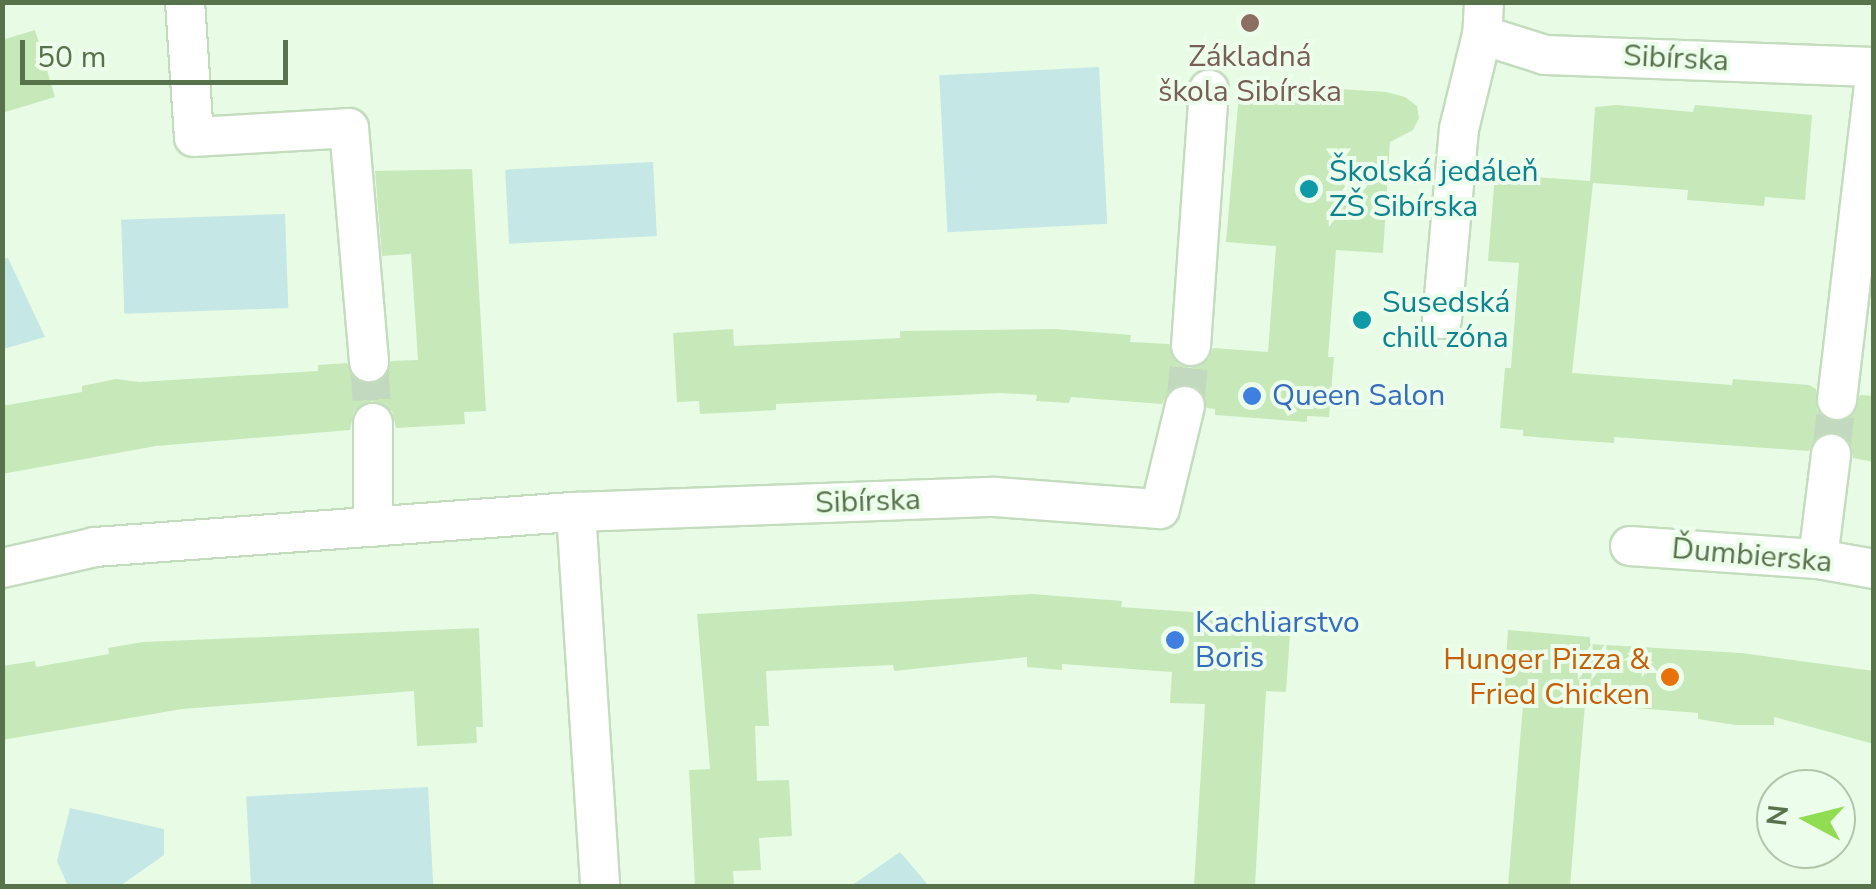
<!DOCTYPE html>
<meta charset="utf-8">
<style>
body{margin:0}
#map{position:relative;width:1876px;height:889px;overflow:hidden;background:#e7fbe5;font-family:"Nunito Sans",sans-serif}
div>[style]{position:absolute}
.green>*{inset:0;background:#c5e7e5;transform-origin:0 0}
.building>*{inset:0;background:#c7e9ba}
.street-tunnel>*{height:38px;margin-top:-19px;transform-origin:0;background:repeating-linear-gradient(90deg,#c3d9bf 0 38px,transparent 0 57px)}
.roads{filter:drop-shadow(2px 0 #c4dcbe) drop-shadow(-2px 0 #c4dcbe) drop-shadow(0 2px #c4dcbe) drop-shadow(0 -2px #c4dcbe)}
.street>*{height:38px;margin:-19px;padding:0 19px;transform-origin:19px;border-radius:19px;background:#fff}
.dots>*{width:28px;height:28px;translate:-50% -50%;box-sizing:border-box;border:5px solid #ecfeeb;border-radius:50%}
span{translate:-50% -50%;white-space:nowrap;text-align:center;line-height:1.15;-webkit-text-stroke:8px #ecfeeb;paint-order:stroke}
.education-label{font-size:30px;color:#785e54}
.street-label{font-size:30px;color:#58724c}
.culture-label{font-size:30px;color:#0d838f}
.left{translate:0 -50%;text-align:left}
.shop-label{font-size:30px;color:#366cbe}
.food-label{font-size:30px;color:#c56008}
.right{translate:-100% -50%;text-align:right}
.frame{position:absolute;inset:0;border:5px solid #58724c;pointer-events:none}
.north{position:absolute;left:1756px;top:769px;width:100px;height:100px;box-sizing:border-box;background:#ecfeeb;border:2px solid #b1c6ab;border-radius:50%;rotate:277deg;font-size:28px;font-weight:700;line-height:40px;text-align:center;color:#58724c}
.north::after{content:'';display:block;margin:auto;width:35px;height:45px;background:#90dc53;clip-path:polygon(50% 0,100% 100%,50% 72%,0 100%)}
.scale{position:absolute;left:20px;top:40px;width:268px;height:45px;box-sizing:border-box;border:5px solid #58724c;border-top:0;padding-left:12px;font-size:30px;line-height:35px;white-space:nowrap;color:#58724c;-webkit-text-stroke:8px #ecfeeb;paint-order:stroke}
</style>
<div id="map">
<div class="green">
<i style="left:1099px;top:67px;width:157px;height:160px;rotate:87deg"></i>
<i style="left:653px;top:162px;width:74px;height:148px;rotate:87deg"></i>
<i style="left:285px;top:214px;width:94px;height:164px;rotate:88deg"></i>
<i style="clip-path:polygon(8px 258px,45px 337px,3px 349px,3px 259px)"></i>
<i style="left:428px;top:787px;width:99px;height:182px;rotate:87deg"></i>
<i style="clip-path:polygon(70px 808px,164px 829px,164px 855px,120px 886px,68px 886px,57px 861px)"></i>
<i style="clip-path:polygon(900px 852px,929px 886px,851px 886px)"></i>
</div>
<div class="building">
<i style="clip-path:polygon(35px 30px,55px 97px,2px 113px,2px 40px)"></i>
<i style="clip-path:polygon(1240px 83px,1386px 92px,1405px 97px,1417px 106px,1419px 118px,1413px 130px,1390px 142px,1383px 253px,1336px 250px,1328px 357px,1334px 357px,1329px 417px,1307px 416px,1307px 422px,1215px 415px,1215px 409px,1207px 408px,1201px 390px,1189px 384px,1169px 390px,1162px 404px,1071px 397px,1069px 403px,1036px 401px,1037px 395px,1000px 393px,776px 404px,776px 410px,700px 414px,699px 401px,677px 402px,673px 333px,733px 329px,734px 346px,900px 338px,900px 331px,1055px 329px,1131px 335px,1130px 342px,1169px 344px,1178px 364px,1190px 368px,1209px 359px,1213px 348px,1268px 352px,1276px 246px,1226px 242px)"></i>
<i style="clip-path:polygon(1617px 105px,1693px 112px,1695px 105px,1812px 115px,1805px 200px,1765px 197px,1764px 206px,1687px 200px,1688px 190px,1593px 183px,1572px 373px,1732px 385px,1733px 379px,1809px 385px,1816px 389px,1817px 410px,1835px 422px,1854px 414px,1860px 395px,1874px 396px,1874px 462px,1853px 458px,1851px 444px,1833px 432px,1814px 440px,1809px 451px,1614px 437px,1614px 443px,1570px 440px,1523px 436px,1523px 430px,1500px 428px,1505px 368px,1511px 368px,1519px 263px,1488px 261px,1495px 174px,1590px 181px,1595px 107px)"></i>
<i style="clip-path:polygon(472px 169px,486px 411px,464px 412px,465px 424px,396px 428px,392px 411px,372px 401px,354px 411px,350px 430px,156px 446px,2px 474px,2px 406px,82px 392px,82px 386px,116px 379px,139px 382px,318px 371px,318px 365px,347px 363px,359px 382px,372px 384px,383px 380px,391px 361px,418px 360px,411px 254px,382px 256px,375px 171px)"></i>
<i style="clip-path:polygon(1032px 594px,1122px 601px,1121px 607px,1291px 619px,1286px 692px,1266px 691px,1255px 886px,1194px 886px,1205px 704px,1170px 703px,1172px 672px,1062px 664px,1062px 670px,1027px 667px,1027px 657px,894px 671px,893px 665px,766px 671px,769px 726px,755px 726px,757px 781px,789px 780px,792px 836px,759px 838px,761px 870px,733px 871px,734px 886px,695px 886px,689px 770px,710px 769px,697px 614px)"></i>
<i style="clip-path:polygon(479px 628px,483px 727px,476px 727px,477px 743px,417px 746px,414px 691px,182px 709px,2px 740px,2px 666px,35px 661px,36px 667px,109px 654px,108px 648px,143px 642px)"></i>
<i style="clip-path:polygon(1508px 630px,1590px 637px,1590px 644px,1741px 653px,1874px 671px,1874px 744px,1774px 717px,1774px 725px,1735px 725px,1698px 719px,1698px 713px,1585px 704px,1570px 886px,1508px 886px,1523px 705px,1503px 704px)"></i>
</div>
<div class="street-tunnel">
<i style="left:369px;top:362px;width:61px;rotate:86.2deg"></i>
<i style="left:1185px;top:406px;width:60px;rotate:-84.3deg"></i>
<i style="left:1831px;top:454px;width:54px;rotate:-83.7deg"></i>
</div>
<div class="roads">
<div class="street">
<i style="left:185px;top:2px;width:135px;rotate:86.2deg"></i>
<i style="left:194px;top:137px;width:155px;rotate:-3.3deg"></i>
<i style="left:349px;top:128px;width:235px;rotate:85.1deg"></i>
<i style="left:1484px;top:2px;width:33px;rotate:93deg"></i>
<i style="left:1482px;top:35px;width:66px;rotate:17.6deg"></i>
<i style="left:1545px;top:55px;width:329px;rotate:2.1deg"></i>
<i style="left:1442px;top:319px;width:191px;rotate:-84.9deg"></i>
<i style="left:1459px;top:129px;width:97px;rotate:-76.3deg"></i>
<i style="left:1191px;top:346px;width:257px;rotate:-86deg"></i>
<i style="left:1837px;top:400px;width:318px;rotate:-83.3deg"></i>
<i style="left:373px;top:423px;width:104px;rotate:90deg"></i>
<i style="left:576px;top:512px;width:375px;rotate:86.3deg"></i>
<i style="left:1630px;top:546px;width:188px;rotate:4deg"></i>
<i style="left:1818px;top:559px;width:57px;rotate:10.1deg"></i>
<i style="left:1818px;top:559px;width:106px;rotate:-82.9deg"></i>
<i style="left:2px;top:568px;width:95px;rotate:-12.7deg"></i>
<i style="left:95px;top:547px;width:482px;rotate:-4.2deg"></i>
<i style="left:576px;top:512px;width:419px;rotate:-2.1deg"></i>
<i style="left:995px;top:497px;width:165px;rotate:4.2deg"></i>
<i style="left:1160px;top:509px;width:106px;rotate:-76.4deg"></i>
</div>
</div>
<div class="dots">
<i style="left:1250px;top:23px;background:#8d6e63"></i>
<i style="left:1309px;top:189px;background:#0f9aa8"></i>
<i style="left:1362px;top:320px;background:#0f9aa8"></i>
<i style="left:1252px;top:396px;background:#3f7fe0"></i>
<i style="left:1175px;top:640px;background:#3f7fe0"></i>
<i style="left:1670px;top:677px;background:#e8710a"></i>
</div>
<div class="education-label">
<span style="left:1250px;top:74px">Základná<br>škola Sibírska</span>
</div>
<div class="street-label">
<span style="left:1676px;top:59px;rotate:3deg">Sibírska</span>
<span style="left:868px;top:502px;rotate:-2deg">Sibírska</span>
<span style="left:1752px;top:556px;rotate:5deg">Ďumbierska</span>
</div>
<div class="culture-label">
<span class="left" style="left:1329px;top:189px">Školská jedáleň<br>ZŠ Sibírska</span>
<span class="left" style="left:1382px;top:320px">Susedská<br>chill zóna</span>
</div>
<div class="shop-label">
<span class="left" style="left:1272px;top:396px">Queen Salon</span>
<span class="left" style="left:1195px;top:640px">Kachliarstvo<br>Boris</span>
</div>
<div class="food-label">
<span class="right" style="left:1650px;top:677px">Hunger Pizza &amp;<br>Fried Chicken</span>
</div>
<div class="frame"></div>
<div class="north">N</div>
<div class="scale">50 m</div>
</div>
